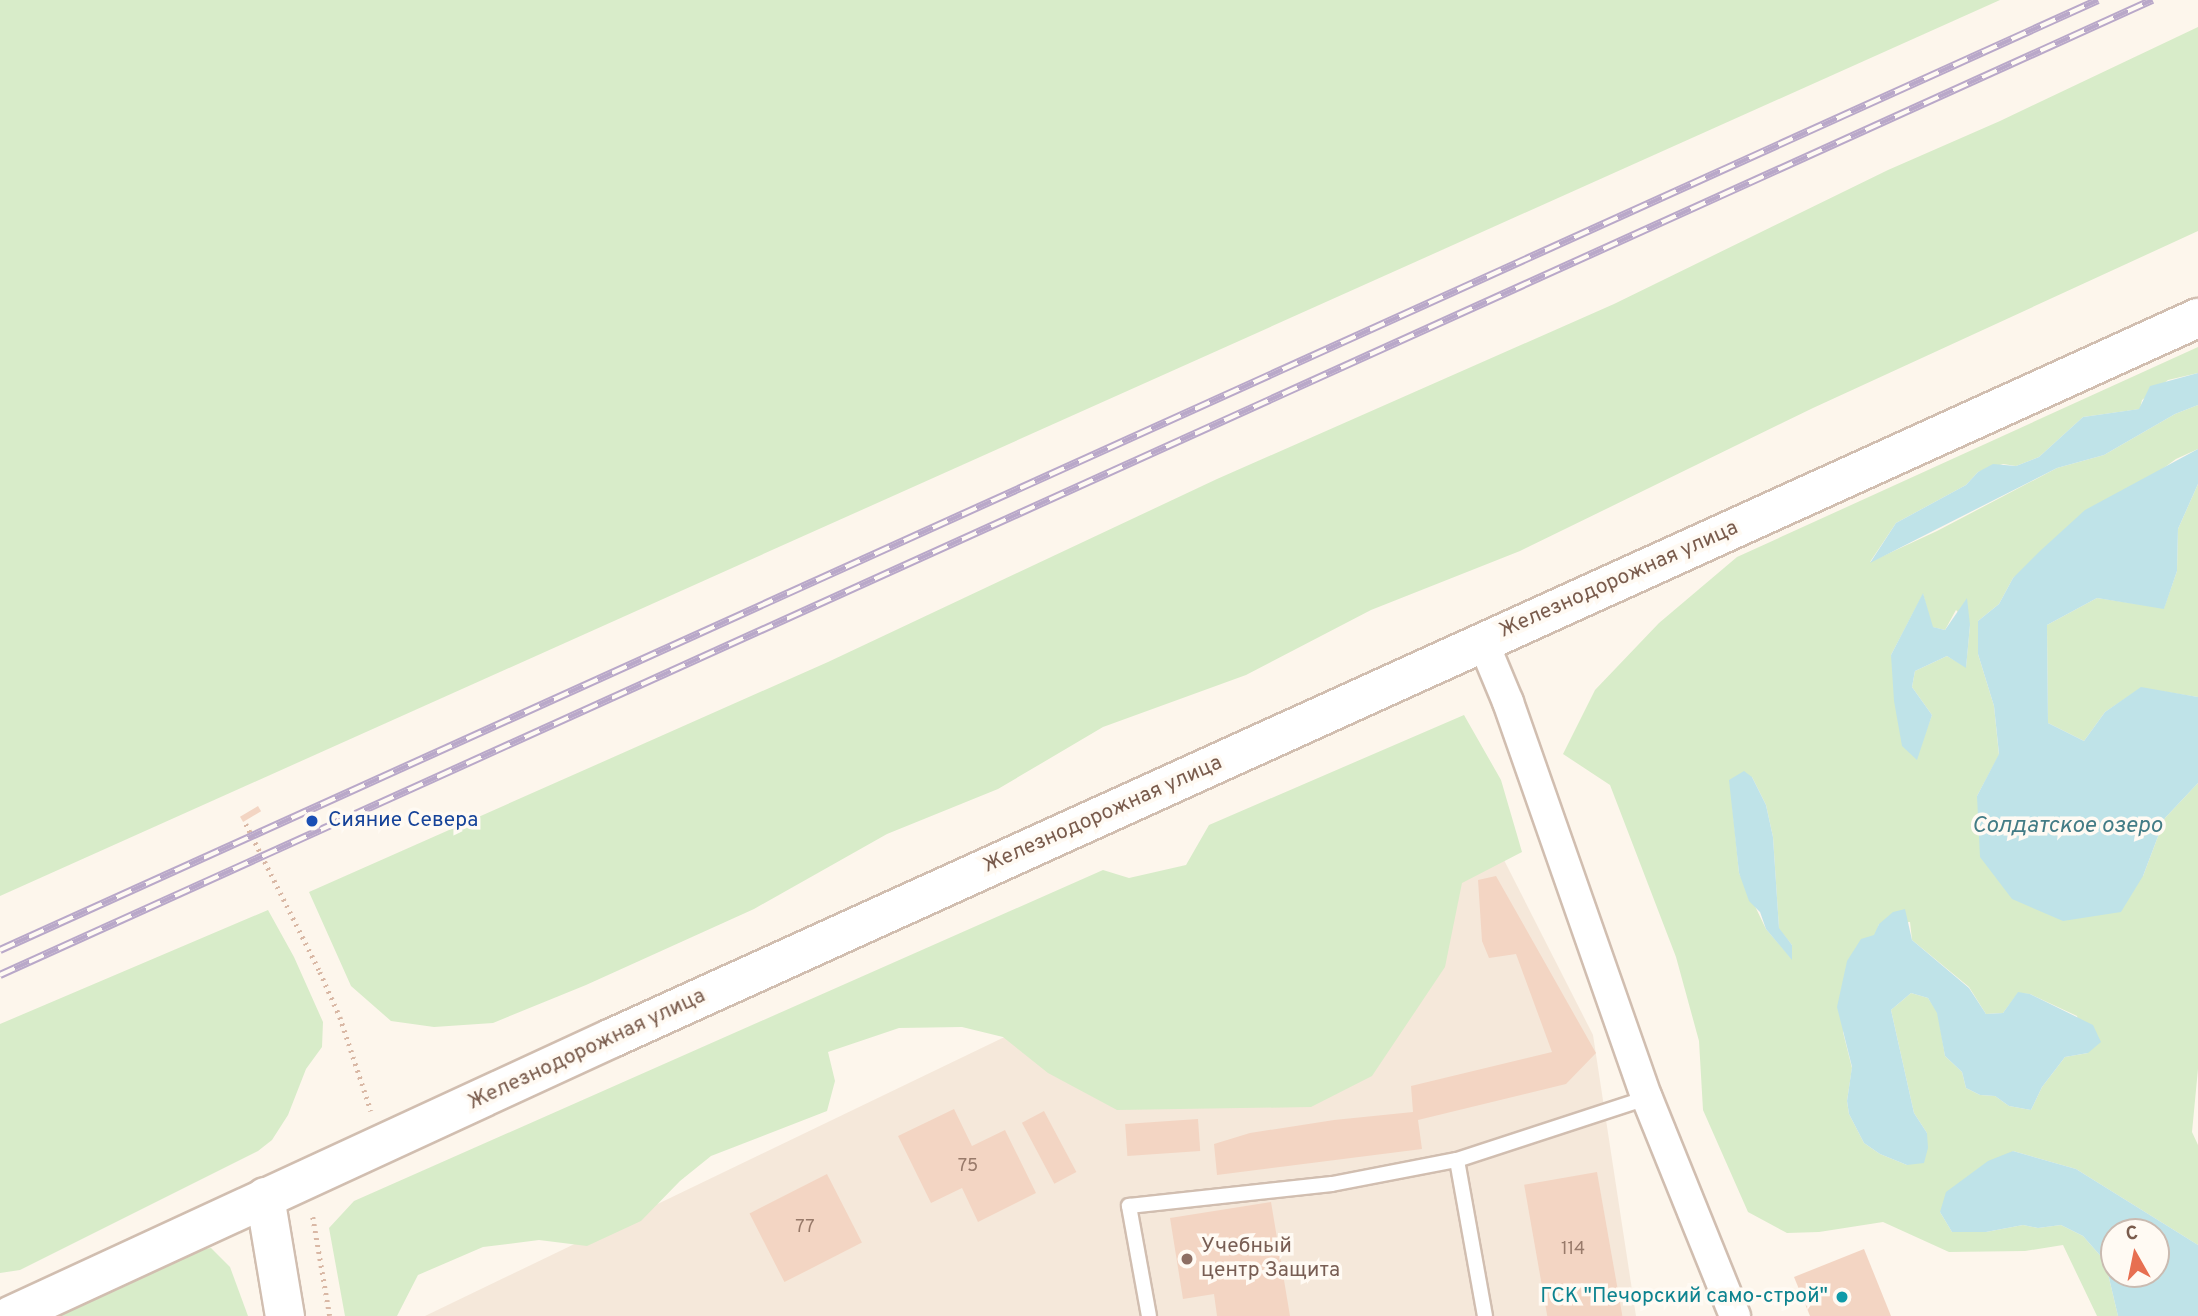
<!DOCTYPE html>
<meta charset="utf-8">
<style>
body{margin:0}
#map{position:relative;width:2198px;height:1316px;overflow:hidden;background:#fdf6ec;font-family:Overpass,sans-serif}
div>[style]{position:absolute}
.residential>*{inset:0;background:#f5e8da}
.green>*{inset:0;background:#d8ecc9}
.water>*{inset:0;background:#bfe3e8}
.building>*{inset:0;background:#f3d5c3;transform-origin:0 0}
.path>*{height:4.5px;margin-top:-2.25px;transform-origin:0;background:repeating-linear-gradient(90deg,#d9b8a5 0 2px,transparent 0 7px)}
.roads{filter:drop-shadow(2px 0 #d1beb0) drop-shadow(-2px 0 #d1beb0) drop-shadow(0 2px #d1beb0) drop-shadow(0 -2px #d1beb0)}
.lane>*{height:14px;margin:-7px;padding:0 7px;transform-origin:7px;border-radius:7px;background:#fff}
.street>*{height:30px;margin:-15px;padding:0 15px;transform-origin:15px;border-radius:15px;background:#fff}
.secondary>*{height:38px;margin:-19px;padding:0 19px;transform-origin:19px;border-radius:19px;background:#fff}
.rail>*{height:8px;margin-top:-4px;transform-origin:0;background:repeating-linear-gradient(90deg,#fffaf3 0 16px,#b9a8c9 0 32px);box-sizing:border-box;border-block:2px solid #b9a8c9}
.dots>*{width:19px;height:19px;translate:-50% -50%;box-sizing:border-box;border:4px solid #fffaf3;border-radius:50%}
span{translate:-50% -50%;white-space:nowrap;text-align:center;line-height:1.15;-webkit-text-stroke:7px #fffaf3;paint-order:stroke}
.number-label{font-size:18px;color:#987a6a}
.number-label span{-webkit-text-stroke-width:0}
.street-label{font-size:21px;color:#7a5c4d}
.transit-label{font-size:21px;color:#164399}
.left{translate:0 -50%;text-align:left}
.education-label{font-size:21px;color:#785e54}
.culture-label{font-size:21px;color:#0d838f}
.right{translate:-100% -50%;text-align:right}
.water-label{font-size:23px;color:#437c86;font-style:italic}
.north{position:absolute;left:2100px;top:1218px;width:70px;height:70px;box-sizing:border-box;background:#fffaf3;border:2px solid #cabbb1;border-radius:50%;rotate:351deg;font-size:19px;font-weight:700;line-height:28px;text-align:center;color:#7a5c4d}
.north::after{content:'';display:block;margin:auto;width:24px;height:32px;background:#e76f51;clip-path:polygon(50% 0,100% 100%,50% 72%,0 100%)}
</style>
<div id="map">
<div class="residential">
<i style="clip-path:polygon(1478px 809px,1593px 1035px,1636px 1316px,425px 1316px)"></i>
</div>
<div class="green">
<i style="clip-path:polygon(0 0,2000px 0,0 896px)"></i>
<i style="clip-path:polygon(2198px 27px,2198px 231px,1813px 408px,1520px 551px,1371px 610px,1246px 675px,1103px 727px,998px 789px,887px 834px,754px 909px,586px 985px,493px 1023px,434px 1027px,391px 1021px,351px 986px,309px 892px,828px 662px,1217px 479px,1614px 304px,1888px 170px,2000px 121px)"></i>
<i style="clip-path:polygon(evenodd,2198px 347px,2198px 373px,2168px 380px,2142px 400px,2140px 409px,2083px 417px,2039px 457px,2016px 466px,2003px 464px,1978px 472px,1966px 485px,1896px 523px,1870px 562px,1937px 531px,2057px 468px,2104px 455px,2175px 414px,2198px 405px,2198px 449px,2176px 459px,2013px 578px,1999px 604px,1978px 621px,1978px 654px,1994px 706px,1999px 755px,1977px 796px,2143px 876px,2165px 818px,2198px 783px,2198px 1069px,2192px 1132px,2198px 1145px,2198px 1245px,2076px 1169px,2013px 1151px,1940px 1212px,1952px 1232px,1986px 1232px,2023px 1225px,2038px 1228px,2061px 1225px,2083px 1236px,2105px 1261px,2118px 1316px,2097px 1316px,2063px 1245px,2025px 1251px,1949px 1252px,1883px 1222px,1819px 1232px,1787px 1233px,1748px 1212px,1703px 1110px,1699px 1041px,1676px 957px,1610px 785px,1563px 754px,1595px 690px,1659px 623px,1737px 557px,2198px 347px,1923px 594px,1932px 627px,1945px 630px,1956px 610px,1970px 625px,1966px 667px,1947px 656px,1915px 671px,1912px 687px,1932px 715px,1926px 731px,1891px 655px,1923px 594px,2198px 347px,1752px 777px,1766px 805px,1773px 837px,1779px 929px,1792px 945px,1792px 959px,1766px 929px,1739px 873px,1732px 802px,1752px 777px,2198px 347px,1910px 922px,1912px 940px,1969px 987px,1986px 1014px,2003px 1013px,2018px 993px,2030px 994px,2077px 1016px,2088px 1053px,2065px 1057px,2042px 1087px,2031px 1110px,2009px 1106px,1995px 1096px,1980px 1095px,1966px 1088px,1962px 1072px,1945px 1056px,1938px 1013px,1928px 998px,1911px 993px,1891px 1010px,1914px 1113px,1927px 1133px,1907px 1165px,1880px 1154px,1864px 1143px,1849px 1114px,1847px 1101px,1852px 1068px,1843px 1032px,1879px 924px,1910px 922px)"></i>
<i style="clip-path:polygon(2198px 484px,2198px 697px,2141px 688px,2105px 712px,2084px 741px,2048px 723px,2047px 625px,2097px 598px,2164px 608px,2177px 571px,2178px 529px)"></i>
<i style="clip-path:polygon(1464px 715px,1501px 780px,1522px 852px,1462px 883px,1445px 967px,1372px 1076px,1311px 1107px,1117px 1110px,1048px 1073px,1003px 1037px,962px 1027px,899px 1028px,828px 1052px,835px 1081px,827px 1111px,711px 1156px,680px 1181px,641px 1221px,587px 1246px,539px 1240px,483px 1247px,418px 1275px,397px 1316px,345px 1316px,329px 1228px,354px 1201px,1103px 870px,1129px 878px,1186px 865px,1209px 825px)"></i>
<i style="clip-path:polygon(268px 910px,294px 957px,323px 1022px,322px 1047px,306px 1069px,288px 1115px,272px 1140px,258px 1151px,20px 1270px,0 1273px,0 1024px)"></i>
<i style="clip-path:polygon(211px 1248px,230px 1267px,248px 1316px,57px 1316px,183px 1252px)"></i>
</div>
<div class="water">
<i style="clip-path:polygon(2198px 373px,2198px 405px,2175px 414px,2104px 455px,2057px 468px,1870px 563px,1896px 523px,1966px 485px,1978px 472px,1993px 464px,2016px 466px,2039px 457px,2083px 417px,2139px 409px,2150px 386px)"></i>
<i style="clip-path:polygon(2198px 449px,2198px 484px,2178px 529px,2177px 571px,2164px 609px,2097px 598px,2047px 625px,2048px 723px,2084px 741px,2105px 712px,2141px 687px,2198px 697px,2198px 783px,2165px 818px,2143px 876px,2121px 912px,2063px 921px,2012px 899px,1980px 857px,1977px 796px,1999px 754px,1994px 706px,1978px 654px,1978px 621px,1999px 604px,2013px 578px,2040px 551px,2085px 510px)"></i>
<i style="clip-path:polygon(1923px 593px,1933px 627px,1945px 630px,1967px 598px,1970px 625px,1966px 668px,1947px 656px,1915px 671px,1912px 687px,1932px 715px,1917px 760px,1902px 746px,1894px 701px,1891px 655px)"></i>
<i style="clip-path:polygon(1744px 771px,1752px 777px,1766px 805px,1773px 837px,1779px 928px,1792px 945px,1792px 960px,1766px 929px,1760px 912px,1749px 901px,1739px 873px,1729px 780px)"></i>
<i style="clip-path:polygon(1905px 909px,1912px 940px,1969px 988px,1986px 1014px,2003px 1013px,2018px 992px,2030px 994px,2093px 1025px,2101px 1042px,2088px 1053px,2065px 1057px,2042px 1087px,2031px 1110px,2009px 1106px,1995px 1096px,1980px 1095px,1966px 1088px,1962px 1072px,1945px 1056px,1937px 1013px,1928px 998px,1911px 993px,1891px 1010px,1914px 1113px,1927px 1133px,1928px 1148px,1924px 1163px,1907px 1165px,1880px 1154px,1864px 1143px,1849px 1114px,1847px 1101px,1852px 1067px,1837px 1007px,1847px 961px,1861px 939px,1874px 935px,1879px 924px,1893px 912px)"></i>
<i style="clip-path:polygon(evenodd,2013px 1151px,2076px 1169px,2198px 1245px,2198px 1316px,2118px 1316px,2105px 1261px,2083px 1236px,2061px 1225px,2038px 1228px,2023px 1225px,1986px 1232px,1952px 1232px,1940px 1212px,1946px 1192px,1988px 1161px,2013px 1151px,2114px 1232px,2156px 1232px,2156px 1274px,2114px 1274px,2114px 1232px)"></i>
</div>
<div class="building">
<i style="left:258px;top:806px;width:6px;height:21px;rotate:59deg"></i>
<i style="clip-path:polygon(1496px 876px,1596px 1053px,1566px 1084px,1418px 1120px,1422px 1149px,1217px 1175px,1214px 1144px,1250px 1133px,1334px 1120px,1413px 1112px,1411px 1086px,1552px 1052px,1516px 954px,1489px 958px,1482px 941px,1478px 880px)"></i>
<i style="clip-path:polygon(954px 1109px,972px 1146px,1005px 1130px,1036px 1193px,978px 1222px,962px 1188px,931px 1203px,898px 1136px)"></i>
<i style="left:1044px;top:1111px;width:69px;height:25px;rotate:62deg"></i>
<i style="left:1198px;top:1119px;width:32px;height:73px;rotate:86deg"></i>
<i style="left:1597px;top:1172px;width:146px;height:74px;rotate:80deg"></i>
<i style="left:827px;top:1174px;width:77px;height:87px;rotate:63deg"></i>
<i style="clip-path:polygon(1271px 1202px,1290px 1316px,1217px 1316px,1214px 1294px,1183px 1299px,1170px 1218px)"></i>
<i style="clip-path:polygon(1864px 1249px,1891px 1316px,1810px 1316px,1794px 1277px)"></i>
</div>
<div class="path">
<i style="left:246px;top:824px;width:165px;rotate:63.4deg"></i>
<i style="left:320px;top:972px;width:49px;rotate:66deg"></i>
<i style="left:340px;top:1017px;width:99px;rotate:71.7deg"></i>
<i style="left:313px;top:1217px;width:100px;rotate:80.3deg"></i>
</div>
<div class="roads">
<div class="lane">
<i style="left:1149px;top:1316px;width:112px;rotate:-100.3deg"></i>
<i style="left:1129px;top:1206px;width:204px;rotate:-6.2deg"></i>
<i style="left:1332px;top:1184px;width:127px;rotate:-10.9deg"></i>
<i style="left:1485px;top:1316px;width:158px;rotate:-100.2deg"></i>
<i style="left:1457px;top:1160px;width:200px;rotate:-18.1deg"></i>
</div>
<div class="street">
<i style="left:1483px;top:642px;width:65px;rotate:67.4deg"></i>
<i style="left:1508px;top:702px;width:420px;rotate:70.7deg"></i>
<i style="left:1647px;top:1098px;width:235px;rotate:68deg"></i>
</div>
<div class="secondary">
<i style="left:265px;top:1197px;width:121px;rotate:80.5deg"></i>
<i style="left:10px;top:1316px;width:663px;rotate:-24.79deg"></i>
<i style="left:612px;top:1038px;width:1742px;rotate:-24.42deg"></i>
</div>
</div>
<div class="rail">
<i style="left:0;top:950px;width:2303px;rotate:-24.36deg"></i>
<i style="left:0;top:975px;width:2363px;rotate:-24.37deg"></i>
</div>
<div class="dots">
<i style="left:312px;top:821px;background:#1a4fb4"></i>
<i style="left:1187px;top:1259px;background:#8d6e63"></i>
<i style="left:1842px;top:1297px;background:#0f9aa8"></i>
</div>
<div class="number-label">
<span style="left:968px;top:1167px">75</span>
<span style="left:805px;top:1228px">77</span>
<span style="left:1573px;top:1250px">114</span>
</div>
<div class="street-label">
<span style="left:1619px;top:580px;rotate:-24deg">Железнодорожная улица</span>
<span style="left:1103px;top:815px;rotate:-24deg">Железнодорожная улица</span>
<span style="left:587px;top:1050px;rotate:-25deg">Железнодорожная улица</span>
</div>
<div class="transit-label">
<span class="left" style="left:328px;top:821px">Сияние Севера</span>
</div>
<div class="education-label">
<span class="left" style="left:1201px;top:1259px">Учебный<br>центр Защита</span>
</div>
<div class="culture-label">
<span class="right" style="left:1828px;top:1297px">ГСК "Печорский само-строй"</span>
</div>
<div class="water-label">
<span style="left:2067px;top:827px">Солдатское озеро</span>
</div>
<div class="north">С</div>
</div>
